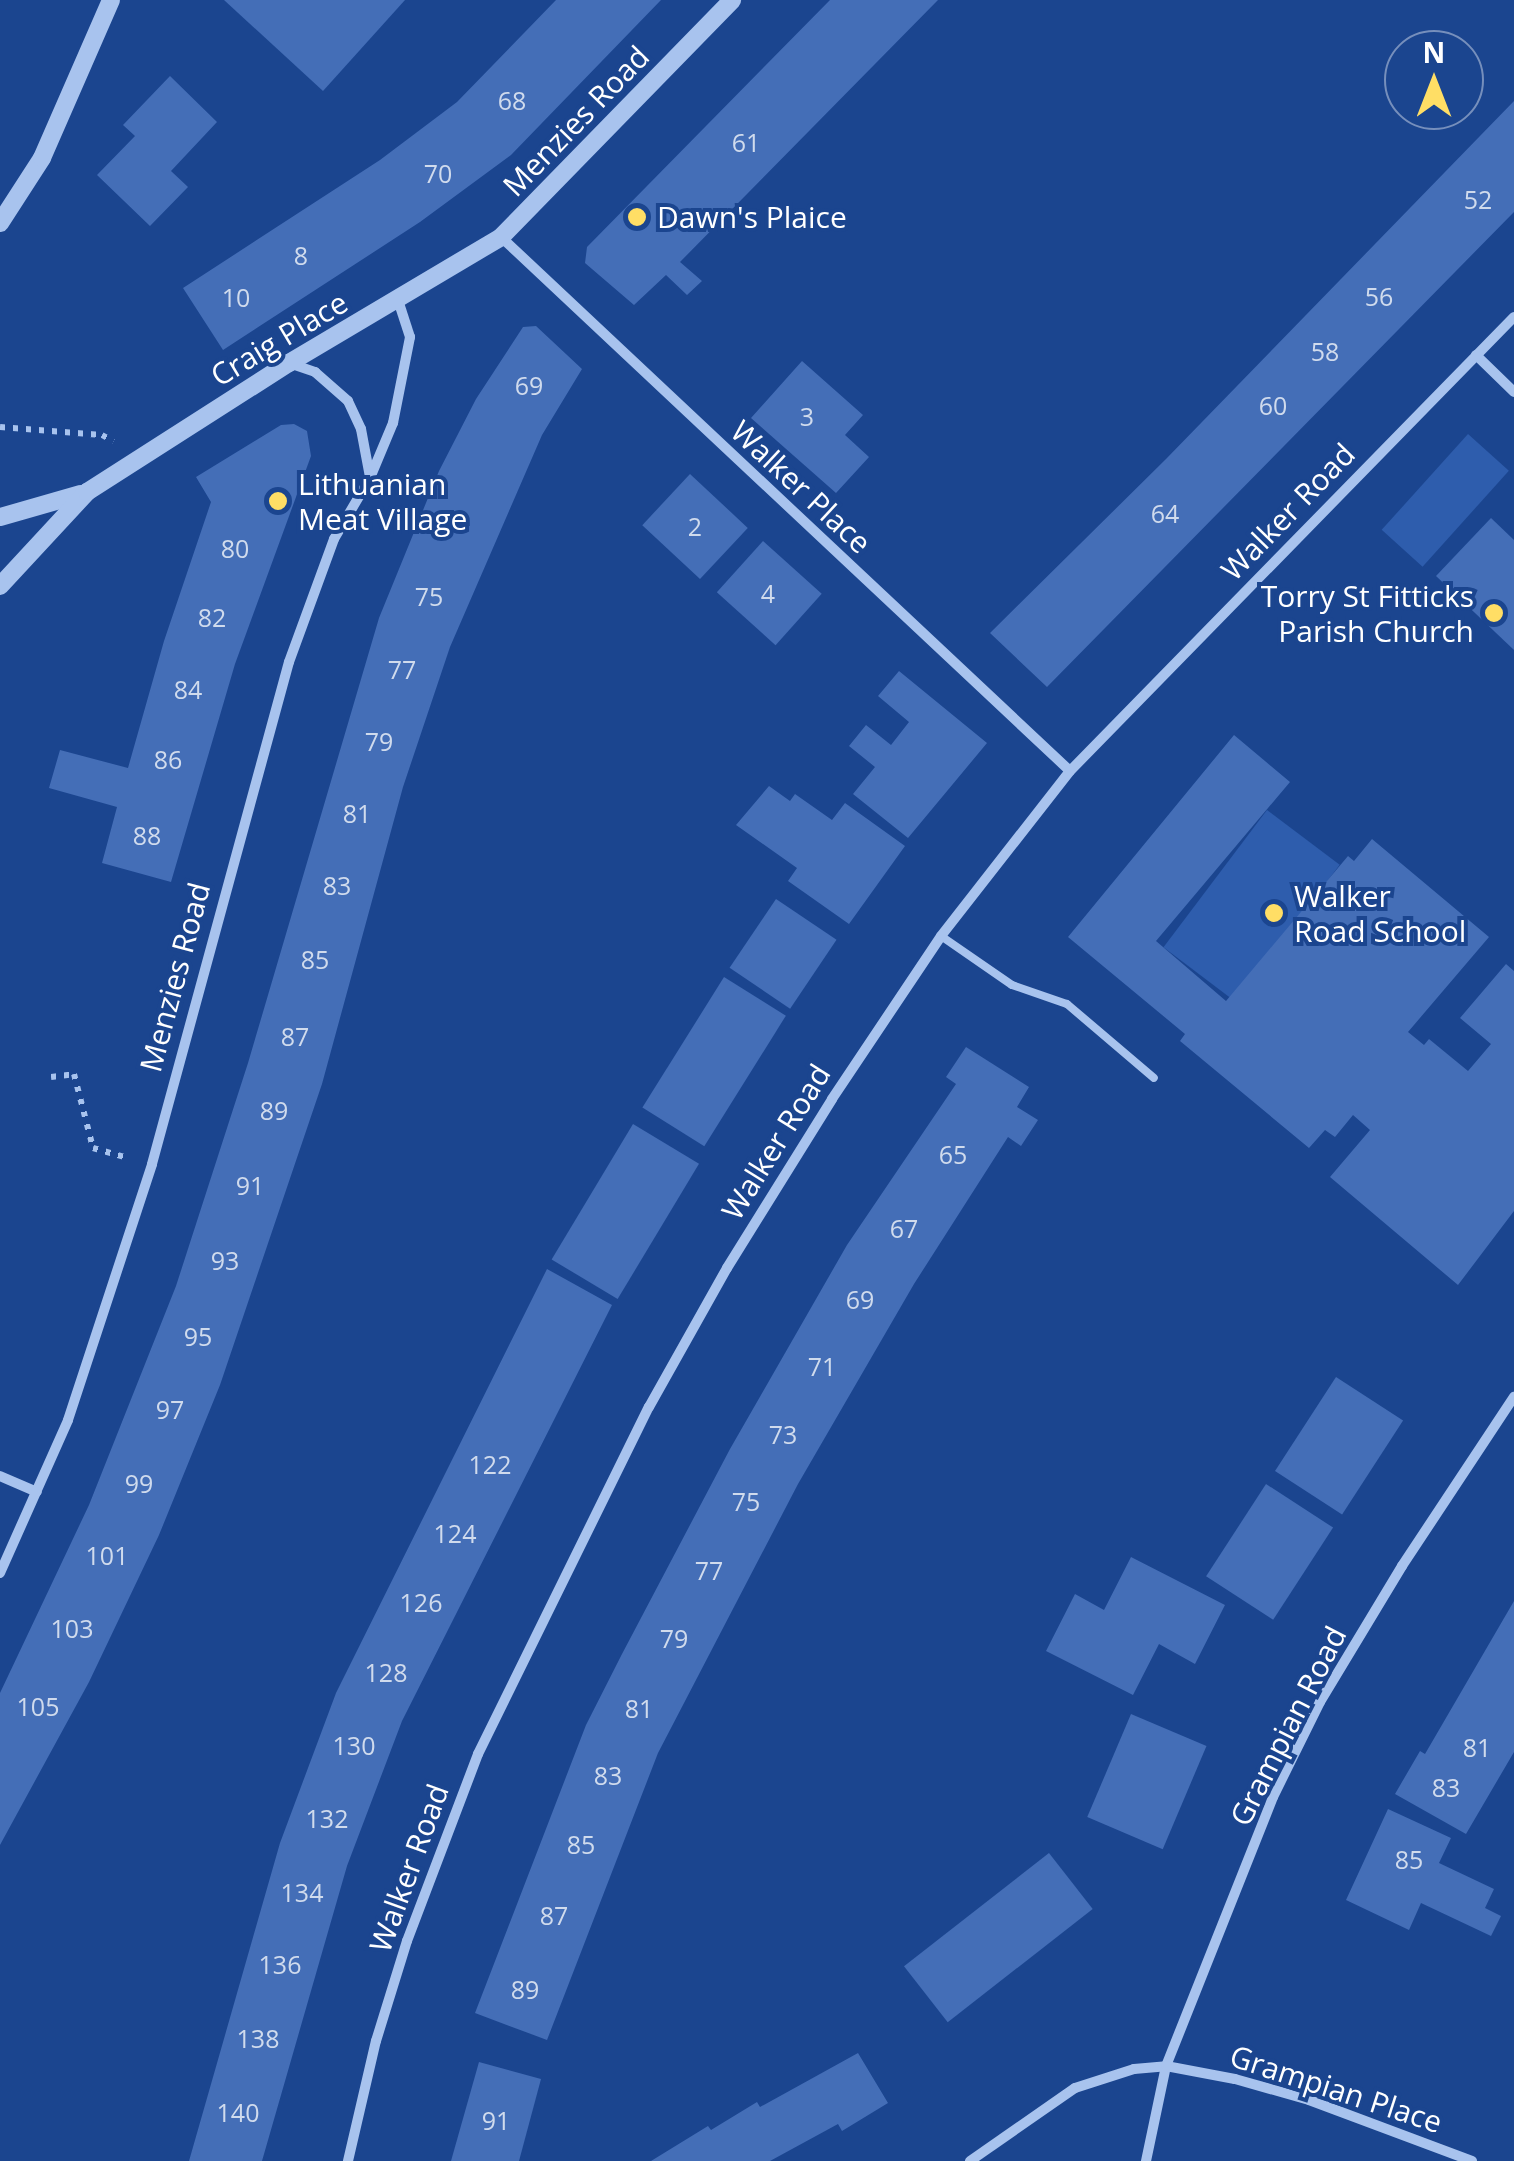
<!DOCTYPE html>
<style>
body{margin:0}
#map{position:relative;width:1514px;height:2161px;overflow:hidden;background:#1b458f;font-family:"Open Sans",sans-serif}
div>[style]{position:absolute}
.green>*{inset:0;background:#2e5dad;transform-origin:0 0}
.building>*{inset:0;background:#446eb7;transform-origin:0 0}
.path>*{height:6px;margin-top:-3px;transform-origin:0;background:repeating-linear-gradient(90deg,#a8c3ee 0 5px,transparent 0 13px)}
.service>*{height:8px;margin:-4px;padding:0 4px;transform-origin:4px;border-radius:4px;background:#a8c3ee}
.minor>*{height:10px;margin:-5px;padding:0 5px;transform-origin:5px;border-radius:5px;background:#a8c3ee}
.tertiary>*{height:18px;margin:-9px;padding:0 9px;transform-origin:9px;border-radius:9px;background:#a8c3ee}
.dots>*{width:28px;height:28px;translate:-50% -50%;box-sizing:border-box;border:5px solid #1b458f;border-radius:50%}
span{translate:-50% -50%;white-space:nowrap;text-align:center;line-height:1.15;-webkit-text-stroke:8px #1b458f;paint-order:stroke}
.number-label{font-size:25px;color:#d0dbed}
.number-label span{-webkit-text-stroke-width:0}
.street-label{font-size:30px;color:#fff}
.poi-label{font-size:30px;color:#fff}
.left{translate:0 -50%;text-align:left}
.right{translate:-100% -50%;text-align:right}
.north{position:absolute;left:1384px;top:30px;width:100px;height:100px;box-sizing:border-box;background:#1b458f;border:2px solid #768fbc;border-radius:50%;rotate:0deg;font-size:28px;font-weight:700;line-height:40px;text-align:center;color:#fff}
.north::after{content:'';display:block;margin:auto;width:35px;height:45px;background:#ffde65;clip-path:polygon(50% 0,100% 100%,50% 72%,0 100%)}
</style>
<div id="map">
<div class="green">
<i style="left:1468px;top:434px;width:55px;height:129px;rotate:42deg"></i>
<i style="left:1267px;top:810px;width:91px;height:172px;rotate:37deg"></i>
</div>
<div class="building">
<i style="clip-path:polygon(224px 0,405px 0,323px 91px)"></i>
<i style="clip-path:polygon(556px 0,661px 0,511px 155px,420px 222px,223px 350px,183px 288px,380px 160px,457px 102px)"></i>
<i style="clip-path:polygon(830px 0,938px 0,680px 262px,702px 281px,687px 295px,666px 275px,634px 305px,585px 263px,587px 247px)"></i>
<i style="clip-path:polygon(170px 76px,217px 122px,171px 171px,188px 187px,150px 226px,97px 175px,135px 136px,123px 125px)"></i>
<i style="clip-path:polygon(1514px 101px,1514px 212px,1047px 687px,990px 633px,1166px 459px)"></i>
<i style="clip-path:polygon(536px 326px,582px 369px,542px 435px,450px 647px,403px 787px,322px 1084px,220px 1385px,159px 1535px,89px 1682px,0 1845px,0 1693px,89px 1505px,176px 1286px,248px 1063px,379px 618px,439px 471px,476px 399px,523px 327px)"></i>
<i style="clip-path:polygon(802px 361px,863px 415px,845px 435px,869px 457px,836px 493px,751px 418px)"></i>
<i style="clip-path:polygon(294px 424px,307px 431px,311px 456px,235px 664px,171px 882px,102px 863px,117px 807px,49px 788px,60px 750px,128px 768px,164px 641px,211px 502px,196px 477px,281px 425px)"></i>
<i style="left:690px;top:474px;width:79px;height:70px;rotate:43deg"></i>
<i style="clip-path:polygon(1491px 518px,1514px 540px,1514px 650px,1436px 576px)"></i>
<i style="left:763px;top:541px;width:79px;height:69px;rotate:42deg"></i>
<i style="clip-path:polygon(899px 671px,987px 743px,908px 838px,853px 794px,875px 767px,849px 746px,866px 725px,891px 745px,909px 722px,878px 696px)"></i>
<i style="clip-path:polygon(1234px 735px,1290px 782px,1156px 941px,1226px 1001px,1348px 856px,1354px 861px,1372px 839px,1489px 937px,1408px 1032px,1424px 1045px,1429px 1039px,1468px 1071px,1491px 1044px,1460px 1018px,1506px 964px,1514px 971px,1514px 1211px,1458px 1285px,1330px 1177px,1370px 1130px,1353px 1115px,1335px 1137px,1325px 1130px,1309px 1148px,1180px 1041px,1185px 1034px,1068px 937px)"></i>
<i style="clip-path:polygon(769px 786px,790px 801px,795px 794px,832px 820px,845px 803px,905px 846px,849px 924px,788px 881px,797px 868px,736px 825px)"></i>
<i style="left:776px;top:899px;width:73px;height:83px;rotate:34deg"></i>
<i style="left:724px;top:977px;width:73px;height:154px;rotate:32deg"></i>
<i style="clip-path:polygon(966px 1047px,1029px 1087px,1017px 1107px,1038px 1120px,1021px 1146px,1008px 1137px,914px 1284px,798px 1484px,658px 1753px,547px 2040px,475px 2013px,586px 1725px,622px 1654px,730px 1449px,847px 1245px,956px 1084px,946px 1077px)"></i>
<i style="left:633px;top:1124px;width:77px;height:158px;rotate:31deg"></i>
<i style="clip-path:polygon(547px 1269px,612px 1305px,402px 1721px,347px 1866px,262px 2161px,189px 2161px,280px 1843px,336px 1693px)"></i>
<i style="left:1336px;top:1377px;width:80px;height:112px;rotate:33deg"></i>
<i style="left:1266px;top:1484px;width:80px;height:110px;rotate:33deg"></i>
<i style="clip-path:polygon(1131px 1557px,1225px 1605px,1195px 1664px,1159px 1644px,1133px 1695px,1046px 1651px,1075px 1594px,1104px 1610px)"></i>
<i style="clip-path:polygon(1514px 1601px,1514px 1752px,1466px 1834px,1395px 1794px,1420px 1751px,1425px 1754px)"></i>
<i style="left:1131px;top:1714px;width:82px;height:112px;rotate:23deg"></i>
<i style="clip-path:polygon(1388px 1809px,1451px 1838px,1439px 1863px,1494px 1889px,1485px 1908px,1501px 1916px,1491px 1936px,1421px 1903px,1409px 1930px,1346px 1900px)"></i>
<i style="left:1049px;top:1853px;width:71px;height:184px;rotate:52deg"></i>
<i style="clip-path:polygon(858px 2053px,888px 2103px,842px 2131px,838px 2124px,770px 2161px,651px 2161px,708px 2126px,711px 2130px,757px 2102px,760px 2107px)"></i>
<i style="clip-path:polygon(479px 2062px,541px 2079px,519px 2161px,451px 2161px)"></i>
</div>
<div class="path">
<i style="left:0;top:427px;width:102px;rotate:4.5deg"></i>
<i style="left:102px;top:435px;width:13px;rotate:29deg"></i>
<i style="left:51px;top:1077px;width:23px;rotate:-7deg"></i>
<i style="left:74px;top:1074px;width:76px;rotate:75.6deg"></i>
<i style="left:93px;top:1148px;width:35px;rotate:16deg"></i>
</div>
<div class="service">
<i style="left:941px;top:936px;width:86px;rotate:34.6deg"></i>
<i style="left:1012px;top:985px;width:58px;rotate:19.1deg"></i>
<i style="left:1067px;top:1004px;width:114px;rotate:40.4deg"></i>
</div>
<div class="minor">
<i style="left:501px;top:237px;width:780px;rotate:43.18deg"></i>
<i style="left:1476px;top:355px;width:53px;rotate:44.2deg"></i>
<i style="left:289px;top:363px;width:28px;rotate:19deg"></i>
<i style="left:315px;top:372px;width:44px;rotate:41.3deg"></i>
<i style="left:348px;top:401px;width:31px;rotate:65deg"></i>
<i style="left:361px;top:429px;width:49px;rotate:79.4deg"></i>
<i style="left:0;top:1476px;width:40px;rotate:23.4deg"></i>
<i style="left:0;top:1573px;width:167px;rotate:-66deg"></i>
<i style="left:68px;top:1420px;width:269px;rotate:-71.8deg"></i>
<i style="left:152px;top:1164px;width:520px;rotate:-74.74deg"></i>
<i style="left:289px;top:662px;width:131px;rotate:-69.9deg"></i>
<i style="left:334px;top:539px;width:71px;rotate:-59.5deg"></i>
<i style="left:370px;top:478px;width:60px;rotate:-67.3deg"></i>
<i style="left:393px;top:423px;width:88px;rotate:-78.8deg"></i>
<i style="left:410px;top:337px;width:38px;rotate:-108deg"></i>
<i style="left:348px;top:2161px;width:123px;rotate:-76.9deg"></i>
<i style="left:376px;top:2041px;width:105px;rotate:-72.8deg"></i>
<i style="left:407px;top:1941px;width:200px;rotate:-69.2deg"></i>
<i style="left:478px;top:1754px;width:387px;rotate:-63.8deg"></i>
<i style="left:649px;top:1407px;width:159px;rotate:-60.7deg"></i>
<i style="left:727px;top:1268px;width:199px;rotate:-58.1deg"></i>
<i style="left:832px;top:1099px;width:196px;rotate:-56.2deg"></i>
<i style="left:941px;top:936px;width:209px;rotate:-52deg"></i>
<i style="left:1070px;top:771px;width:635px;rotate:-45.64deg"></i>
<i style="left:970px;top:2161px;width:128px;rotate:-34.8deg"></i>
<i style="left:1075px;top:2088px;width:62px;rotate:-17.9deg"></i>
<i style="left:1134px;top:2069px;width:32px;rotate:-5deg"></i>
<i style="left:1166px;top:2066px;width:70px;rotate:10.7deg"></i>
<i style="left:1235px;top:2079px;width:77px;rotate:15.8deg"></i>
<i style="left:1309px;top:2100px;width:174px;rotate:20.5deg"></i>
<i style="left:1146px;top:2161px;width:97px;rotate:-78.1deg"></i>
<i style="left:1166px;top:2066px;width:289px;rotate:-68.3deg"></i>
<i style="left:1273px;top:1797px;width:106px;rotate:-63.7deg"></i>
<i style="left:1320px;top:1702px;width:159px;rotate:-58.9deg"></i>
<i style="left:1402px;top:1566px;width:203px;rotate:-56.5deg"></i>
</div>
<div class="tertiary">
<i style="left:0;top:223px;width:77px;rotate:-57.1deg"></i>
<i style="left:42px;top:158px;width:172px;rotate:-66.4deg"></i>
<i style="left:0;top:517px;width:84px;rotate:-15.9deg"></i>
<i style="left:0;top:586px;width:128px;rotate:-47.2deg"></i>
<i style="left:87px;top:492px;width:240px;rotate:-32.6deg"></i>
<i style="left:289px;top:363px;width:247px;rotate:-30.7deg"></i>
<i style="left:501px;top:237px;width:331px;rotate:-45.7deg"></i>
</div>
<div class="dots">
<i style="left:637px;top:217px;background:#ffde65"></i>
<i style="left:278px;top:501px;background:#ffde65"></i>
<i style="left:1494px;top:613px;background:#ffde65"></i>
<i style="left:1274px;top:913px;background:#ffde65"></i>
</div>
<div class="number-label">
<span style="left:512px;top:100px">68</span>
<span style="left:746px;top:142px">61</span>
<span style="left:438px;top:173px">70</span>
<span style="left:1478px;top:199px">52</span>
<span style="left:301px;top:255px">8</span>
<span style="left:1379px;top:296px">56</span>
<span style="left:236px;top:297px">10</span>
<span style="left:1325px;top:351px">58</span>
<span style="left:529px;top:385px">69</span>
<span style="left:1273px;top:405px">60</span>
<span style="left:807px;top:416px">3</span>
<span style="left:1165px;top:513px">64</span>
<span style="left:695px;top:526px">2</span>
<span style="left:235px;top:548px">80</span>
<span style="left:768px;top:593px">4</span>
<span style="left:429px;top:596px">75</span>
<span style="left:212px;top:617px">82</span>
<span style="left:402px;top:669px">77</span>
<span style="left:188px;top:689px">84</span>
<span style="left:379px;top:741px">79</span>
<span style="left:168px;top:759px">86</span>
<span style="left:357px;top:813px">81</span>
<span style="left:147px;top:835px">88</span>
<span style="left:337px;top:885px">83</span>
<span style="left:315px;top:959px">85</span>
<span style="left:295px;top:1036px">87</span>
<span style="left:274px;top:1110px">89</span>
<span style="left:953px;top:1154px">65</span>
<span style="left:250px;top:1185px">91</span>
<span style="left:904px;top:1228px">67</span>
<span style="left:225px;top:1260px">93</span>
<span style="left:860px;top:1299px">69</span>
<span style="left:198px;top:1336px">95</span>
<span style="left:822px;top:1366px">71</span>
<span style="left:170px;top:1409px">97</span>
<span style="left:783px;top:1434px">73</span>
<span style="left:490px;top:1464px">122</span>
<span style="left:139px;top:1483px">99</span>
<span style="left:746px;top:1501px">75</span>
<span style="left:455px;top:1533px">124</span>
<span style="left:107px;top:1555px">101</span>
<span style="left:709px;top:1570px">77</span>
<span style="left:421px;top:1602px">126</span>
<span style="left:72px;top:1628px">103</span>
<span style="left:674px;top:1638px">79</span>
<span style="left:386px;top:1672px">128</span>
<span style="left:38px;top:1706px">105</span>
<span style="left:639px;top:1708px">81</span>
<span style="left:354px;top:1745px">130</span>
<span style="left:1477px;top:1747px">81</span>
<span style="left:608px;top:1775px">83</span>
<span style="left:1446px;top:1787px">83</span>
<span style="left:327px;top:1818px">132</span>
<span style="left:581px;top:1844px">85</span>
<span style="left:1409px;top:1859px">85</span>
<span style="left:302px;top:1892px">134</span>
<span style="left:554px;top:1915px">87</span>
<span style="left:280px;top:1964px">136</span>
<span style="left:525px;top:1989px">89</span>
<span style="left:258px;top:2038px">138</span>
<span style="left:238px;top:2112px">140</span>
<span style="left:496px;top:2120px">91</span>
</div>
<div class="street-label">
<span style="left:576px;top:121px;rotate:-46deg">Menzies Road</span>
<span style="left:279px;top:339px;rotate:-31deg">Craig Place</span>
<span style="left:801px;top:487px;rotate:43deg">Walker Place</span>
<span style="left:1288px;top:512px;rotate:-46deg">Walker Road</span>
<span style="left:175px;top:977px;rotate:-75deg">Menzies Road</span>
<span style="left:776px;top:1142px;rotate:-58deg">Walker Road</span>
<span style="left:1288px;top:1726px;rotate:-63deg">Grampian Road</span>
<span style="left:409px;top:1868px;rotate:-70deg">Walker Road</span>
<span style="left:1336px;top:2089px;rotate:18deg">Grampian Place</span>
</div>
<div class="poi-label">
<span class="left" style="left:657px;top:217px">Dawn's Plaice</span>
<span class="left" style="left:298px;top:501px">Lithuanian<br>Meat Village</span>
<span class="right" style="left:1474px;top:613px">Torry St Fitticks<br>Parish Church</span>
<span class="left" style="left:1294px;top:913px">Walker<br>Road School</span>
</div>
<div class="north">N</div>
</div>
